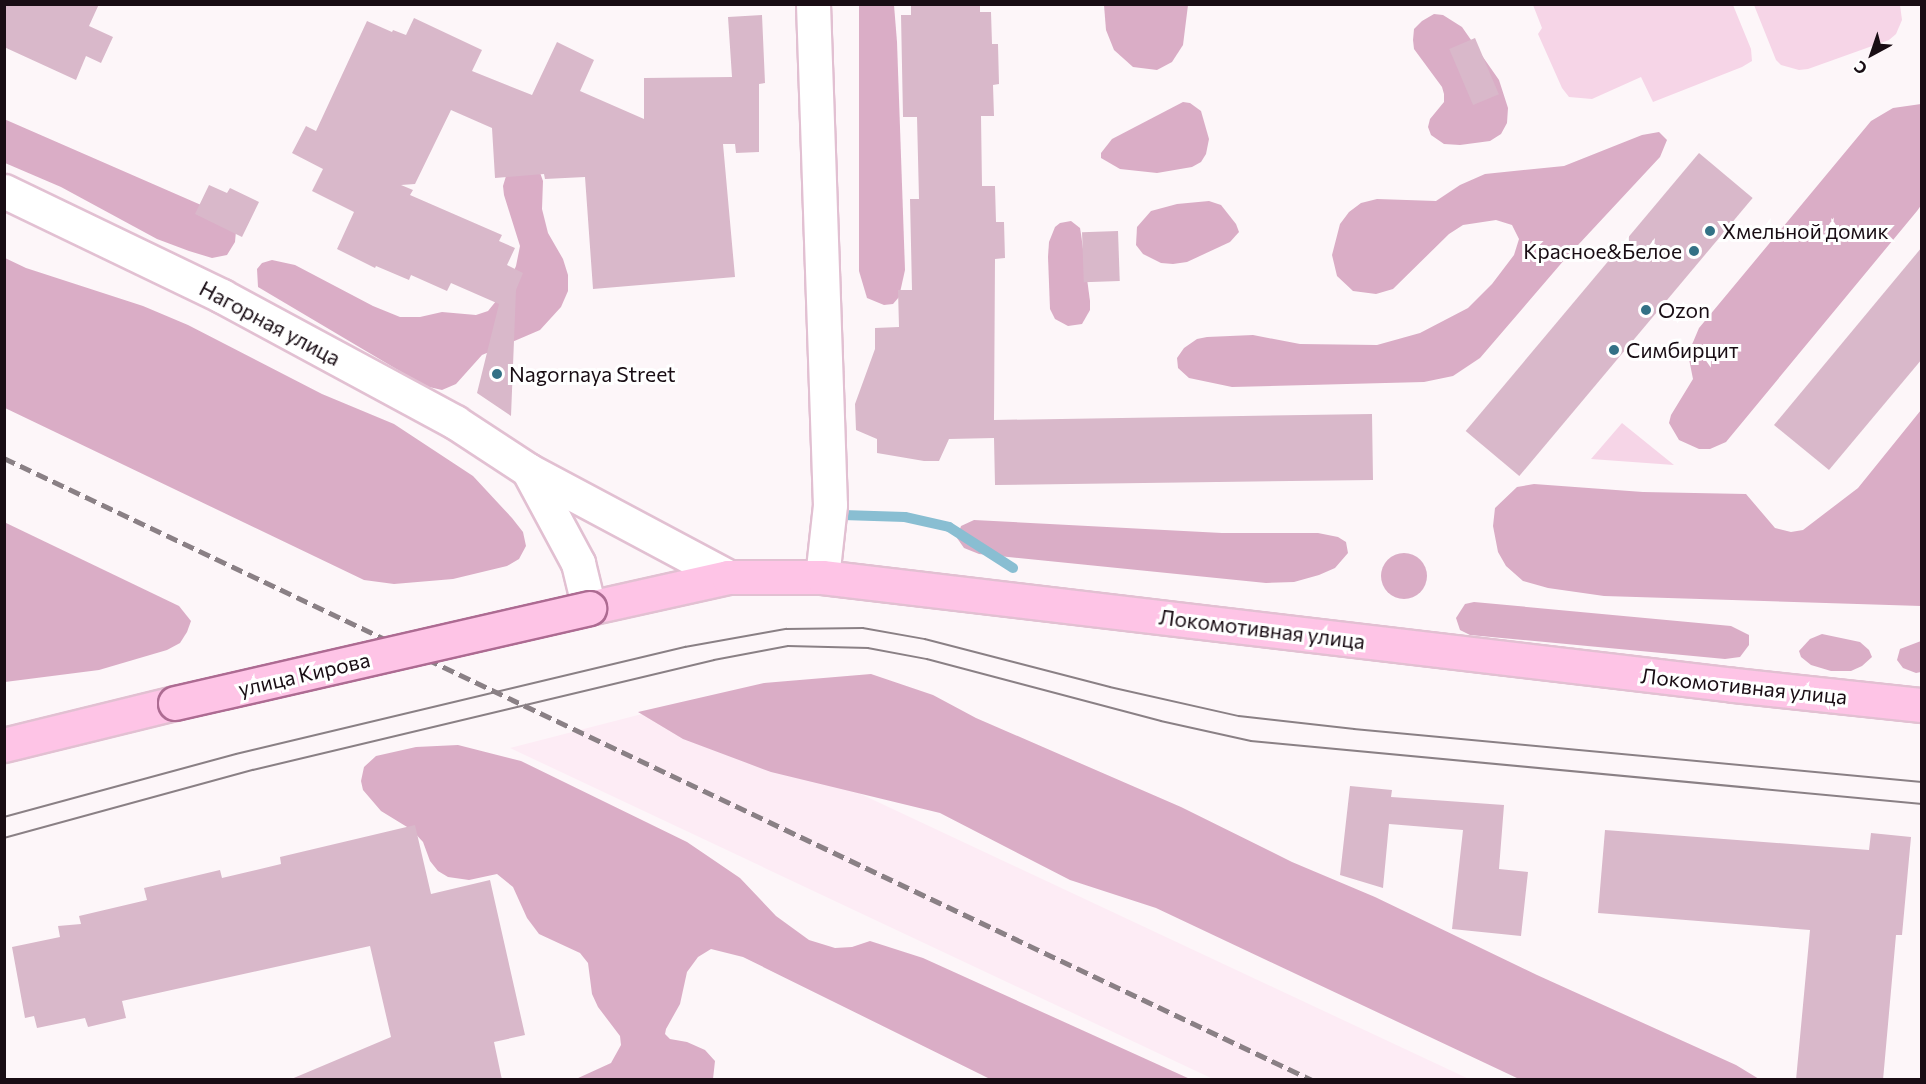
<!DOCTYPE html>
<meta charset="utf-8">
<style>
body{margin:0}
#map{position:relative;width:1926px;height:1084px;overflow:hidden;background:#fdf6f9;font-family:Commissioner,sans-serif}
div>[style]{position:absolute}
.built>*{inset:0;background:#fdecf5}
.green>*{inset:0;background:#f6d5e7}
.forest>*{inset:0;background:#daadc6}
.round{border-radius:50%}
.stream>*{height:10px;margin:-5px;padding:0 5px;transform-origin:5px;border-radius:5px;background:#89bed2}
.building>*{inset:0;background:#d9b8ca;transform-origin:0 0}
.roads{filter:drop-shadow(2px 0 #e2c0d2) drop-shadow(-2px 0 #e2c0d2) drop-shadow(0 2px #e2c0d2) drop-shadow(0 -2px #e2c0d2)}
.minor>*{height:33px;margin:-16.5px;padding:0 16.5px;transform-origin:16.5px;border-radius:16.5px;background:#fff}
.major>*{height:33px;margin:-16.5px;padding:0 16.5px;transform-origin:16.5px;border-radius:16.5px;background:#fec4e6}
.tram>*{height:1.5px;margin:-0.75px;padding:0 0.75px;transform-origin:0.75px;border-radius:0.75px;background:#8a8085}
.rail>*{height:4.5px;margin-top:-2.25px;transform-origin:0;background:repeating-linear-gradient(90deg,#8a8085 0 12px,transparent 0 18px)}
.bridges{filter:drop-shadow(2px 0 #ad6b92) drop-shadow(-2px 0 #ad6b92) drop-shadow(0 2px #ad6b92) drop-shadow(0 -2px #ad6b92)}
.major-bridge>*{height:33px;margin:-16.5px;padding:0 16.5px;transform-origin:16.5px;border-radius:16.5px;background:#fec4e6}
.dots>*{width:16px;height:16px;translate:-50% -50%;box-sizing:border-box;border:3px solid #fff;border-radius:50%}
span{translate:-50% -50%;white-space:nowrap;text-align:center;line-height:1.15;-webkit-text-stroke:6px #fff;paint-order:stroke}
.poi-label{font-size:21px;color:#190d14}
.left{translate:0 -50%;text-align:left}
.right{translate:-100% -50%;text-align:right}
.street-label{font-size:21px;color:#190d14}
.frame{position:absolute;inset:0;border:6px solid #190d14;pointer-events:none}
.north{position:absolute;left:1842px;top:24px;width:60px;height:60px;-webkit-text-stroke:4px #fff;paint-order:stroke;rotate:220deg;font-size:16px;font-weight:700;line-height:24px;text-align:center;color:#190d14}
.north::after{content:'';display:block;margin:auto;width:21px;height:27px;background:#190d14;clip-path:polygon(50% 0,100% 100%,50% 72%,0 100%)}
</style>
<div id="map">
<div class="built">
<i style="clip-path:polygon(673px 706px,1469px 1079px,1213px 1079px,510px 748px)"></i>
</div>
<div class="green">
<i style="clip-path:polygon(1533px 5px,1733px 5px,1751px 49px,1752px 61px,1742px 67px,1653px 102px,1641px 77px,1592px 99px,1569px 97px,1562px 88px,1538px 34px,1542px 28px)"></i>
<i style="clip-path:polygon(1754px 5px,1900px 5px,1902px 20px,1896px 34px,1889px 40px,1808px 69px,1799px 70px,1781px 65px,1776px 60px)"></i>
<i style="clip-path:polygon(1622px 423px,1674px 465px,1591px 459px)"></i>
</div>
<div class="forest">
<i style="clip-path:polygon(859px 5px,894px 5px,897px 42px,905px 270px,899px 297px,893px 304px,884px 305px,867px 298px,859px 271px)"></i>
<i style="clip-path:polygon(1104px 5px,1188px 5px,1183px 45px,1172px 62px,1157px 70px,1133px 67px,1114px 50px,1106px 30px)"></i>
<i style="clip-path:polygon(1434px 14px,1443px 15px,1462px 27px,1499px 80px,1508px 108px,1507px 123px,1501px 134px,1490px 141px,1460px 145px,1444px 144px,1431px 135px,1428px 127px,1430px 119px,1444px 102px,1444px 94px,1442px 87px,1414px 49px,1413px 40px,1414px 29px,1422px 21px)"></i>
<i style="clip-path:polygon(1183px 102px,1190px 103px,1201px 111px,1209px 139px,1206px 154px,1201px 162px,1192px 167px,1157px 173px,1120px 169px,1101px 158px,1101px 153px,1112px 139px)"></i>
<i style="clip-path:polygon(1921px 104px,1922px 204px,1917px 211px,1726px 442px,1710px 449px,1699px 449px,1679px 440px,1669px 423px,1671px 415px,1693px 379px,1688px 354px,1699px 328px,1871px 121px,1893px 108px)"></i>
<i style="clip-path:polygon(4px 119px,224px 215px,236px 231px,235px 242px,227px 255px,212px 258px,189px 251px,157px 239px,61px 187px,5px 163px)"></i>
<i style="clip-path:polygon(1659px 132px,1667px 140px,1660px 157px,1565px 259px,1480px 358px,1453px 376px,1424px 382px,1232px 387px,1189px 378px,1178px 368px,1177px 358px,1184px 348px,1197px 339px,1207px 337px,1253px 335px,1300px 344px,1377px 345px,1420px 333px,1468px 308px,1492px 284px,1514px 255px,1519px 239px,1512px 225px,1496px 220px,1463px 225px,1449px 234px,1393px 289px,1376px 294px,1353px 291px,1337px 276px,1332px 255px,1340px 224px,1349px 212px,1361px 203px,1377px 199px,1436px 201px,1460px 185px,1485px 174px,1564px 166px,1642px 135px)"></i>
<i style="clip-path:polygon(509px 166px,538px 167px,543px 181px,542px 209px,548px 233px,563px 259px,568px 275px,568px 291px,561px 307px,540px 330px,482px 355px,456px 384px,442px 390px,425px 386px,258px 287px,257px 269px,262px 263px,272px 260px,295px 265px,373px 306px,400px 317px,420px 317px,442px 312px,476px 315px,488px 311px,505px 290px,516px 266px,520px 246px,504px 195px,503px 186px)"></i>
<i style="clip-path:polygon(1209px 201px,1221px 205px,1236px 224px,1239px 232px,1230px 242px,1187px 262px,1173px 264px,1161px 263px,1143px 254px,1136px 245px,1137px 227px,1151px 211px,1177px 204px)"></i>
<i style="clip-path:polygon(1071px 221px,1080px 228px,1081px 234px,1090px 301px,1090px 310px,1082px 324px,1068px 326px,1055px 319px,1050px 309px,1048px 257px,1049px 242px,1055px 227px,1060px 223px)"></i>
<i style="clip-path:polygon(5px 258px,26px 268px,143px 306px,188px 325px,322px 394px,394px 424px,473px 476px,512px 518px,523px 532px,526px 546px,519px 559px,507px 566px,453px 579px,394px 584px,364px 580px,5px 408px)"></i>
<i style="clip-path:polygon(1921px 410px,1921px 606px,1604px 596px,1548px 588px,1523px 581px,1506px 566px,1498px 552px,1493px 526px,1495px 508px,1517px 487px,1534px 484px,1643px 492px,1746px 494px,1775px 528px,1791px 532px,1803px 530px,1858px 488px)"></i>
<i style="clip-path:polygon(974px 520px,1222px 533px,1318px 533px,1338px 537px,1346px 542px,1348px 553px,1335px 568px,1319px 575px,1294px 582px,1266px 583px,979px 554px,964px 548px,957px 538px,961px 526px)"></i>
<i style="clip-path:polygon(4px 522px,179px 606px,191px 621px,187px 632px,180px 643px,167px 650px,99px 670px,5px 682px)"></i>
<i class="round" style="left:1381px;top:553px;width:46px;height:46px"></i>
<i style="clip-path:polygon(1474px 602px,1731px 626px,1749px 635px,1749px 645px,1740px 657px,1725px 659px,1470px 635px,1460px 630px,1456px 618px,1465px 604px)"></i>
<i style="clip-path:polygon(1822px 634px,1860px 642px,1869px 650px,1872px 657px,1862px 666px,1851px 671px,1831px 671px,1811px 665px,1801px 657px,1799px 651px,1810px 639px)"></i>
<i style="clip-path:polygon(1921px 641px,1921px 672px,1916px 673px,1903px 668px,1897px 660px,1900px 649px)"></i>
<i style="clip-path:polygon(871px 674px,933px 695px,976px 718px,1181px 807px,1292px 862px,1375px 897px,1537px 975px,1736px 1065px,1759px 1079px,1519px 1079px,1156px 908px,1070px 880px,940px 813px,771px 772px,683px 739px,638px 712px,764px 683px)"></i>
<i style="clip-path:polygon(458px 745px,521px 761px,687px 842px,740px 878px,776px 916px,809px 940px,835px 948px,852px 947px,870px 941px,923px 958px,1190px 1079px,990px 1079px,743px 957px,711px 949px,698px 957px,687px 972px,680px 1004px,666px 1029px,665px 1034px,670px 1039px,687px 1042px,705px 1050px,715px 1061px,713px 1079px,576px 1079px,611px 1063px,621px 1045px,620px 1036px,598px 1007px,592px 994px,588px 963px,580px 953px,539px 934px,527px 918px,513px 887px,497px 874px,469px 880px,448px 877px,438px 871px,430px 861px,423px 842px,412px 830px,381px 811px,363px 790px,361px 781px,364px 767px,376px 756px,416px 747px)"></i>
</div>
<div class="stream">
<i style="left:843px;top:515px;width:62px;rotate:1.8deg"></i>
<i style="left:905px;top:517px;width:45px;rotate:12.8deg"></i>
<i style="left:949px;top:527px;width:76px;rotate:32.6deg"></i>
</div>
<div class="building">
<i style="clip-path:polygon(4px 4px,99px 4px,89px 26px,113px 37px,101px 63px,86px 56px,76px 80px,4px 47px)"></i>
<i style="clip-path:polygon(911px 4px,980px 4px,980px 12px,991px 12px,992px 44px,998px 44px,999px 84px,993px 85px,994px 116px,981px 116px,982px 186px,995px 186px,996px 222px,1004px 222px,1005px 258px,995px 259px,994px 420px,1372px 414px,1373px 480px,995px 485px,994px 438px,949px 439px,939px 461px,924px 461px,877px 453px,877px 439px,856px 430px,855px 404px,875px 349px,875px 328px,899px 327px,898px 290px,912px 290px,910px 199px,919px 199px,917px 117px,903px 117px,901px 15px,911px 15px)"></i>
<i style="clip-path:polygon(762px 15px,765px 83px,759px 84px,759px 152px,736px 153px,735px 144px,723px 144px,735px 277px,593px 289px,585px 177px,545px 179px,544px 174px,495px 178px,492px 128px,451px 110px,415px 184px,401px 185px,413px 190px,410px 195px,502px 235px,499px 241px,515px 248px,507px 265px,523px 273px,516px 290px,511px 416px,477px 393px,499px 304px,451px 283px,447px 291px,411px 275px,409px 280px,376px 266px,375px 268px,337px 249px,354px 212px,312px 191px,323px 169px,292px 153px,306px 126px,316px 131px,367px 21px,392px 32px,393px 30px,406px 35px,414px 18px,482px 50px,472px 71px,532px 95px,557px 42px,594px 60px,580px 91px,644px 119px,644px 78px,732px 77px,728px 17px)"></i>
<i style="left:1475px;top:38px;width:61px;height:28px;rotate:67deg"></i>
<i style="left:1699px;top:153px;width:70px;height:363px;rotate:40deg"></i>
<i style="clip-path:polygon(209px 185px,227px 193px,230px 188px,259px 202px,242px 237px,195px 214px)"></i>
<i style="left:1118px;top:231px;width:50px;height:36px;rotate:88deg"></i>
<i style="clip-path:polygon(1922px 247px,1922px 359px,1829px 470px,1774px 425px)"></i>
<i style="clip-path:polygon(1350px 786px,1392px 790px,1391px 797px,1504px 805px,1499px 869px,1528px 872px,1521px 936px,1452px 929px,1463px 830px,1389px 824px,1383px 888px,1340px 875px)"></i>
<i style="clip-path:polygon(415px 825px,431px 894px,490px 880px,525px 1035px,494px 1042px,502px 1080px,289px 1080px,391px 1037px,370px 946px,122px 1001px,126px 1018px,88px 1027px,85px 1018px,37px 1028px,34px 1016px,25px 1018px,12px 947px,60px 937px,58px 926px,81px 924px,79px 916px,147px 900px,144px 888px,220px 870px,222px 878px,281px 864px,280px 857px)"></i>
<i style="clip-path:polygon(1605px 830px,1869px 850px,1871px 833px,1911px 837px,1902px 935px,1896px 935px,1883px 1080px,1796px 1080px,1810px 930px,1598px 913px)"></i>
</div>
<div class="roads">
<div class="minor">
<i style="left:813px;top:4px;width:501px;rotate:88.06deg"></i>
<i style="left:830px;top:505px;width:72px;rotate:96.3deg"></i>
<i style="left:4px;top:191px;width:242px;rotate:25.7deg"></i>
<i style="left:222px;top:296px;width:265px;rotate:28.4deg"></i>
<i style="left:455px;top:422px;width:87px;rotate:33.3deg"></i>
<i style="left:528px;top:470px;width:227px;rotate:28.1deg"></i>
<i style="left:528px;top:470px;width:106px;rotate:61.7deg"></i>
<i style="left:578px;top:563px;width:46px;rotate:76.3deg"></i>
</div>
<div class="major">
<i style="left:589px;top:608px;width:142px;rotate:-12.6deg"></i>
<i style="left:728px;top:577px;width:94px"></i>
<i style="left:822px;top:577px;width:918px;rotate:6.75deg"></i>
<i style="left:1734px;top:685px;width:189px;rotate:6.1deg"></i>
<i style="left:4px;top:745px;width:176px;rotate:-13.8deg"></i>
</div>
</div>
<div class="tram">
<i style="left:4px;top:817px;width:240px;rotate:-15.2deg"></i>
<i style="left:236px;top:754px;width:462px;rotate:-13.4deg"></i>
<i style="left:685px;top:647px;width:103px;rotate:-10.1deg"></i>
<i style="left:786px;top:629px;width:77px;rotate:-0.7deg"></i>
<i style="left:863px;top:628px;width:63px;rotate:10.1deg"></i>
<i style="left:925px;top:639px;width:191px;rotate:14.5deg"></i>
<i style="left:1110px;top:687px;width:132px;rotate:12.7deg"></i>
<i style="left:1239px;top:716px;width:116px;rotate:6.4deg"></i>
<i style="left:1354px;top:729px;width:570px;rotate:5.33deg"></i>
<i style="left:4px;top:838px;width:258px;rotate:-15.3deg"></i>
<i style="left:253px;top:770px;width:474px;rotate:-13.4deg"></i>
<i style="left:714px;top:660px;width:75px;rotate:-10.7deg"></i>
<i style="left:788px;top:646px;width:80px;rotate:1.4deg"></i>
<i style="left:868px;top:648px;width:60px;rotate:10.6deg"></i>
<i style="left:927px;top:659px;width:242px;rotate:14.8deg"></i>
<i style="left:1161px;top:721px;width:92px;rotate:12.5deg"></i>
<i style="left:1251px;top:741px;width:674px;rotate:5.36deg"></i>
</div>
<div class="rail">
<i style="left:4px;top:458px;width:1448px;rotate:25.43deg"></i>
</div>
<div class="bridges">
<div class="major-bridge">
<i style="left:175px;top:703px;width:425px;rotate:-12.9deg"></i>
</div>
</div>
<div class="dots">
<i style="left:1710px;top:231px;background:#337186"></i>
<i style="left:1694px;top:251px;background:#337186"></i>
<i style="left:1646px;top:310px;background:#337186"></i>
<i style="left:1614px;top:350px;background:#337186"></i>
<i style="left:497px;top:374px;background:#337186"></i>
</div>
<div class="poi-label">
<span class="left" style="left:1722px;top:231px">Хмельной домик</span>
<span class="right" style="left:1682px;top:251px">Красное&amp;Белое</span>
<span class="left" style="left:1658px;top:310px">Ozon</span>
<span class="left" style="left:1626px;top:350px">Симбирцит</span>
<span class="left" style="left:509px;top:374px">Nagornaya Street</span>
</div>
<div class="street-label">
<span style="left:270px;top:323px;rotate:28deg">Нагорная улица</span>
<span style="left:1262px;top:629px;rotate:7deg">Локомотивная улица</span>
<span style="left:304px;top:674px;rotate:-13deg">улица Кирова</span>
<span style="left:1744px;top:686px;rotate:6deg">Локомотивная улица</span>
</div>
<div class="frame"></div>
<div class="north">С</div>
</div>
